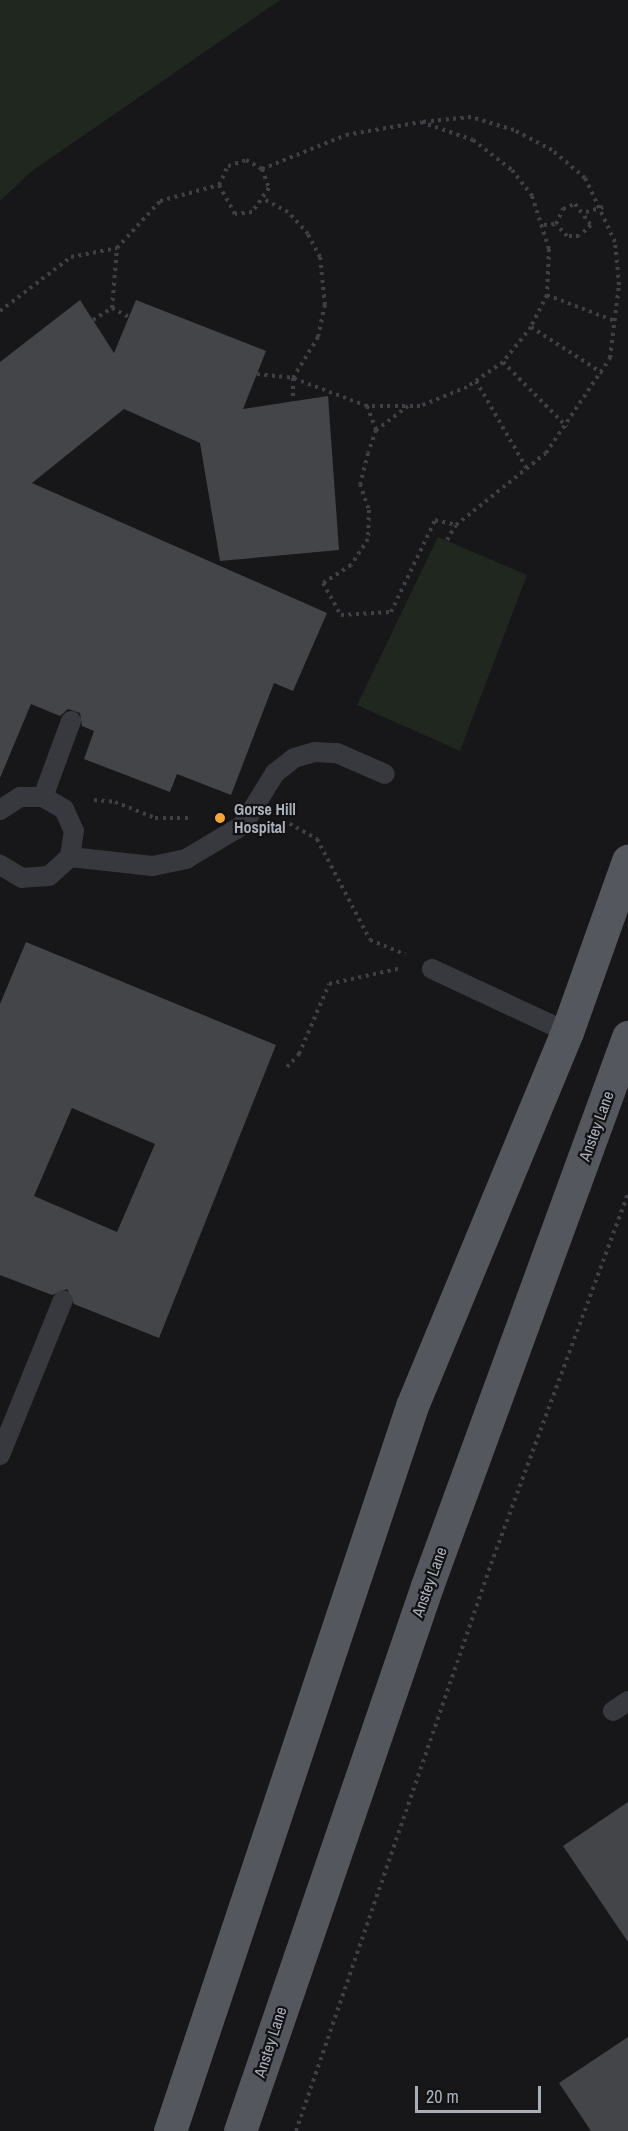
<!DOCTYPE html>
<style>
body{margin:0}
#map{position:relative;width:628px;height:2131px;overflow:hidden;background:#171719;font-family:"Archivo Narrow",sans-serif}
div>[style]{position:absolute}
.green>*{inset:0;background:#1f271f}
.building>*{inset:0;background:#434549}
.path>*{height:4px;margin-top:-2px;transform-origin:0;background:repeating-linear-gradient(90deg,#3e4045 0 3px,transparent 0 7.5px)}
.service>*{height:20px;margin:-10px;padding:0 10px;transform-origin:10px;border-radius:10px;background:#38393e}
.primary>*{height:33px;margin:-16.5px;padding:0 16.5px;transform-origin:16.5px;border-radius:16.5px;background:#54575d}
.dots>*{width:16px;height:16px;translate:-50% -50%;box-sizing:border-box;border:3px solid #121214;border-radius:50%}
span{translate:-50% -50%;white-space:nowrap;text-align:center;line-height:1.15;-webkit-text-stroke:4.5px #121214;paint-order:stroke}
.poi-label{font-size:16px;color:#a9afb9;font-weight:700}
.left{translate:0 -50%;text-align:left}
.street-label{font-size:16px;color:#a9afb9}
.scale{position:absolute;left:415px;top:2086px;width:126px;height:27px;box-sizing:border-box;border:3px solid #a9afb9;border-top:0;padding-left:8px;font-size:18px;line-height:21px;white-space:nowrap;color:#a9afb9;-webkit-text-stroke:4px #121214;paint-order:stroke}
</style>
<div id="map">
<div class="green">
<i style="clip-path:polygon(0 0,280px 0,32px 171px,0 201px)"></i>
<i style="clip-path:polygon(438px 537px,527px 575px,460px 751px,357px 705px)"></i>
</div>
<div class="building">
<i style="clip-path:polygon(80px 300px,114px 353px,136px 300px,266px 351px,243px 409px,328px 396px,339px 550px,220px 561px,200px 443px,124px 409px,32px 483px,327px 613px,293px 691px,274px 683px,231px 795px,177px 774px,170px 792px,84px 759px,94px 731px,82px 726px,80px 713px,68px 709px,60px 716px,31px 704px,0 778px,0 362px)"></i>
<i style="clip-path:polygon(evenodd,26px 942px,276px 1045px,159px 1338px,74px 1304px,67px 1289px,52px 1295px,0 1275px,0 1004px,26px 942px,72px 1108px,155px 1144px,117px 1232px,34px 1196px,72px 1108px)"></i>
<i style="clip-path:polygon(628px 1802px,628px 1942px,563px 1846px)"></i>
<i style="clip-path:polygon(628px 2037px,628px 2131px,591px 2131px,559px 2083px)"></i>
</div>
<div class="path">
<i style="left:262px;top:169px;width:91px;rotate:-22deg"></i>
<i style="left:346px;top:135px;width:76px;rotate:-9.8deg"></i>
<i style="left:421px;top:122px;width:55px;rotate:19.1deg"></i>
<i style="left:473px;top:140px;width:49px;rotate:37.6deg"></i>
<i style="left:512px;top:170px;width:33px;rotate:52deg"></i>
<i style="left:532px;top:196px;width:56px;rotate:72.2deg"></i>
<i style="left:549px;top:249px;width:46px;rotate:92.5deg"></i>
<i style="left:547px;top:295px;width:36px;rotate:117deg"></i>
<i style="left:531px;top:327px;width:45px;rotate:128.7deg"></i>
<i style="left:503px;top:362px;width:44px;rotate:145.2deg"></i>
<i style="left:467px;top:387px;width:51px;rotate:158deg"></i>
<i style="left:420px;top:406px;width:53px;rotate:180deg"></i>
<i style="left:367px;top:406px;width:79px;rotate:-159.3deg"></i>
<i style="left:293px;top:378px;width:24px;rotate:90deg"></i>
<i style="left:586px;top:212px;width:18px;rotate:-16deg"></i>
<i style="left:544px;top:225px;width:12px;rotate:-5deg"></i>
<i style="left:556px;top:224px;width:17px;rotate:-65deg"></i>
<i style="left:563px;top:209px;width:13px;rotate:-23deg"></i>
<i style="left:575px;top:204px;width:26px;rotate:53deg"></i>
<i style="left:591px;top:225px;width:16px;rotate:137deg"></i>
<i style="left:579px;top:236px;width:12px;rotate:180deg"></i>
<i style="left:567px;top:236px;width:16px;rotate:-133deg"></i>
<i style="left:547px;top:295px;width:73px;rotate:20.9deg"></i>
<i style="left:112px;top:308px;width:19px;rotate:28deg"></i>
<i style="left:0;top:311px;width:89px;rotate:-37.3deg"></i>
<i style="left:71px;top:257px;width:47px;rotate:-11.1deg"></i>
<i style="left:117px;top:248px;width:64px;rotate:-47.5deg"></i>
<i style="left:160px;top:201px;width:61px;rotate:-15.2deg"></i>
<i style="left:219px;top:185px;width:21px;rotate:-65deg"></i>
<i style="left:228px;top:166px;width:19px;rotate:-18deg"></i>
<i style="left:246px;top:160px;width:18px;rotate:29deg"></i>
<i style="left:262px;top:169px;width:20px;rotate:70deg"></i>
<i style="left:269px;top:188px;width:29px;rotate:125deg"></i>
<i style="left:252px;top:212px;width:17px;rotate:173deg"></i>
<i style="left:235px;top:214px;width:33px;rotate:-119deg"></i>
<i style="left:93px;top:320px;width:22px;rotate:-32deg"></i>
<i style="left:112px;top:308px;width:60px;rotate:-85.2deg"></i>
<i style="left:531px;top:327px;width:85px;rotate:32.9deg"></i>
<i style="left:503px;top:362px;width:91px;rotate:45.4deg"></i>
<i style="left:257px;top:374px;width:36px;rotate:6deg"></i>
<i style="left:293px;top:378px;width:48px;rotate:-58.6deg"></i>
<i style="left:318px;top:337px;width:33px;rotate:-78deg"></i>
<i style="left:325px;top:305px;width:48px;rotate:-95.9deg"></i>
<i style="left:320px;top:257px;width:26px;rotate:-118deg"></i>
<i style="left:308px;top:234px;width:30px;rotate:-132deg"></i>
<i style="left:288px;top:212px;width:26px;rotate:-152deg"></i>
<i style="left:476px;top:381px;width:102px;rotate:59.9deg"></i>
<i style="left:367px;top:406px;width:26px;rotate:69deg"></i>
<i style="left:408px;top:406px;width:40px;rotate:143deg"></i>
<i style="left:376px;top:430px;width:24px;rotate:109deg"></i>
<i style="left:368px;top:453px;width:32px;rotate:104deg"></i>
<i style="left:360px;top:484px;width:28px;rotate:71deg"></i>
<i style="left:369px;top:510px;width:29px;rotate:92deg"></i>
<i style="left:368px;top:539px;width:31px;rotate:123deg"></i>
<i style="left:351px;top:565px;width:33px;rotate:147deg"></i>
<i style="left:323px;top:583px;width:37px;rotate:61deg"></i>
<i style="left:341px;top:615px;width:50px;rotate:-3.4deg"></i>
<i style="left:391px;top:612px;width:102px;rotate:-64.4deg"></i>
<i style="left:435px;top:520px;width:22px;rotate:13deg"></i>
<i style="left:456px;top:525px;width:115px;rotate:-38.7deg"></i>
<i style="left:546px;top:453px;width:115px;rotate:-56deg"></i>
<i style="left:610px;top:358px;width:74px;rotate:-83deg"></i>
<i style="left:619px;top:285px;width:43px;rotate:-95.3deg"></i>
<i style="left:615px;top:242px;width:71px;rotate:-115.1deg"></i>
<i style="left:585px;top:178px;width:43px;rotate:-139.7deg"></i>
<i style="left:552px;top:150px;width:43px;rotate:-152.2deg"></i>
<i style="left:514px;top:130px;width:45px;rotate:-163.2deg"></i>
<i style="left:471px;top:117px;width:50px;rotate:174.3deg"></i>
<i style="left:447px;top:540px;width:17px;rotate:-59deg"></i>
<i style="left:94px;top:800px;width:21px;rotate:5deg"></i>
<i style="left:115px;top:802px;width:43px;rotate:21.8deg"></i>
<i style="left:155px;top:818px;width:36px"></i>
<i style="left:283px;top:820px;width:39px;rotate:29deg"></i>
<i style="left:317px;top:839px;width:114px;rotate:62.3deg"></i>
<i style="left:370px;top:940px;width:38px;rotate:22deg"></i>
<i style="left:287px;top:1067px;width:18px;rotate:-47deg"></i>
<i style="left:299px;top:1054px;width:76px;rotate:-66.8deg"></i>
<i style="left:329px;top:984px;width:75px;rotate:-12.4deg"></i>
<i style="left:296px;top:2131px;width:600px;rotate:-71.02deg"></i>
<i style="left:491px;top:1564px;width:395px;rotate:-69.7deg"></i>
</div>
<div class="service">
<i style="left:43px;top:797px;width:81px;rotate:-69.8deg"></i>
<i style="left:0;top:810px;width:24px;rotate:-33deg"></i>
<i style="left:20px;top:797px;width:23px"></i>
<i style="left:43px;top:797px;width:24px;rotate:30deg"></i>
<i style="left:64px;top:809px;width:24px;rotate:66deg"></i>
<i style="left:74px;top:831px;width:26px;rotate:99deg"></i>
<i style="left:70px;top:857px;width:28px;rotate:138deg"></i>
<i style="left:49px;top:876px;width:27px;rotate:176deg"></i>
<i style="left:22px;top:878px;width:26px;rotate:-149deg"></i>
<i style="left:70px;top:857px;width:83px;rotate:6.2deg"></i>
<i style="left:153px;top:866px;width:34px;rotate:-12deg"></i>
<i style="left:186px;top:859px;width:66px;rotate:-30.8deg"></i>
<i style="left:243px;top:825px;width:61px;rotate:-58.4deg"></i>
<i style="left:275px;top:773px;width:24px;rotate:-38deg"></i>
<i style="left:294px;top:758px;width:22px;rotate:-16deg"></i>
<i style="left:315px;top:752px;width:22px;rotate:3deg"></i>
<i style="left:337px;top:753px;width:52px;rotate:23.6deg"></i>
<i style="left:432px;top:969px;width:149px;rotate:25deg"></i>
<i style="left:0;top:1455px;width:167px;rotate:-67.9deg"></i>
<i style="left:613px;top:1711px;width:18px;rotate:-34deg"></i>
</div>
<div class="primary">
<i style="left:170px;top:2131px;width:764px;rotate:-71.54deg"></i>
<i style="left:412px;top:1406px;width:405px;rotate:-67.5deg"></i>
<i style="left:567px;top:1032px;width:182px;rotate:-70.4deg"></i>
<i style="left:240px;top:2131px;width:576px;rotate:-71.06deg"></i>
<i style="left:427px;top:1586px;width:585px;rotate:-69.89deg"></i>
</div>
<div class="dots">
<i style="left:220px;top:818px;background:#f5a733"></i>
</div>
<div class="poi-label">
<span class="left" style="left:234px;top:818px">Gorse Hill<br>Hospital</span>
</div>
<div class="street-label">
<span style="left:596px;top:1126px;rotate:-70deg">Anstey Lane</span>
<span style="left:429px;top:1582px;rotate:-70deg">Anstey Lane</span>
<span style="left:270px;top:2042px;rotate:-72deg">Anstey Lane</span>
</div>
<div class="scale">20 m</div>
</div>
